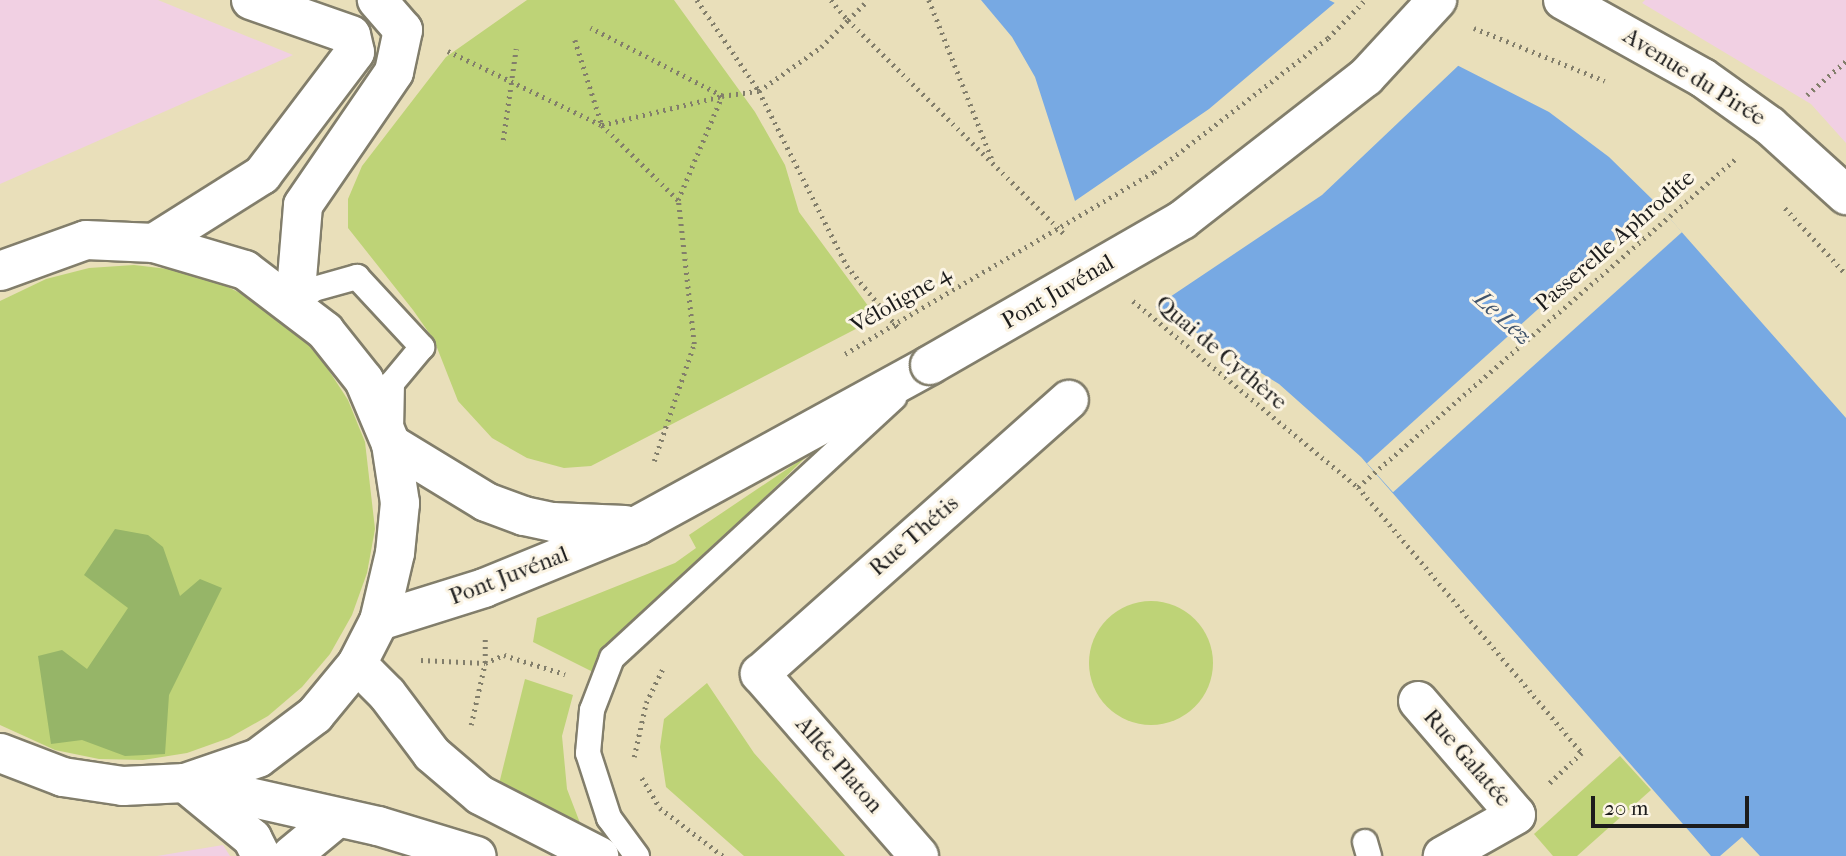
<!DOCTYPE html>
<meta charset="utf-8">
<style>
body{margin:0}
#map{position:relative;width:1846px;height:856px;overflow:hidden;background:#e9dfba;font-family:"IM FELL French Canon",serif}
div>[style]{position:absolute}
.built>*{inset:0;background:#f1d0e3}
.green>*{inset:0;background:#bed377}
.round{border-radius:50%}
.forest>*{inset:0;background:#96b568}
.water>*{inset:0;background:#77a9e3}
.pier>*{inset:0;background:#e9dfba;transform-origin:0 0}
.path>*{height:4.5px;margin-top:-2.25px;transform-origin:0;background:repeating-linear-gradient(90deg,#827e6b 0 2px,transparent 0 7px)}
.roads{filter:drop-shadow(2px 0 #827e6b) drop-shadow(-2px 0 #827e6b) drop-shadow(0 2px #827e6b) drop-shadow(0 -2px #827e6b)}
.service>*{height:24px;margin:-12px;padding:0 12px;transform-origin:12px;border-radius:12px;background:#fff}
.pedestrian>*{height:38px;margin:-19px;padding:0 19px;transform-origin:19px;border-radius:19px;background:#fff}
.minor>*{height:38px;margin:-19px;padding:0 19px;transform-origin:19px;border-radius:19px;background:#fff}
.secondary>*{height:38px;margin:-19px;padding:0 19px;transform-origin:19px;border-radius:19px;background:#fff}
.primary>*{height:38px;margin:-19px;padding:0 19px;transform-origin:19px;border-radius:19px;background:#fff}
.path-bridge>*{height:4.5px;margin-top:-2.25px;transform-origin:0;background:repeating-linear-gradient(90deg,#827e6b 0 2px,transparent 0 7px)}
.bridges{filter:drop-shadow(2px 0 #827e6b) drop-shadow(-2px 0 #827e6b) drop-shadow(0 2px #827e6b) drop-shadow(0 -2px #827e6b)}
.secondary-bridge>*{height:38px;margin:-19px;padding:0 19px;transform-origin:19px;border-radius:19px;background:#fff}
span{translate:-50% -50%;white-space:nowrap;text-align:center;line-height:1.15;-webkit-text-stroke:6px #fcf5e5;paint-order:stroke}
.street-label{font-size:23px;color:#1c1c1c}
.water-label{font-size:24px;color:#40546c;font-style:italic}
.scale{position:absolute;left:1591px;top:796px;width:158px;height:32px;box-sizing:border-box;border:4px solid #1c1c1c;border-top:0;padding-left:9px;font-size:21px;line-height:24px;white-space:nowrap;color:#1c1c1c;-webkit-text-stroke:5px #fcf5e5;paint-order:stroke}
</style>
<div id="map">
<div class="built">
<i style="clip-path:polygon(0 0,158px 0,293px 55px,0 184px)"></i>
<i style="clip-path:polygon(1645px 0,1846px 0,1846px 143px,1811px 104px,1642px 3px)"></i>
<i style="clip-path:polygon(223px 845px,230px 856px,157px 856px)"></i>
</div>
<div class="green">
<i style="clip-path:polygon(527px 0,674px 0,755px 112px,785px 165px,799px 212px,877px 318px,591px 466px,564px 468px,527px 458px,492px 438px,458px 401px,434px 340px,413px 310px,348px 228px,348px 199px,362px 166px,446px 57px)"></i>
<i style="clip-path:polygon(134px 265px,177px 270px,220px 283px,260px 303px,295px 330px,324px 363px,348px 400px,365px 442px,375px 529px,367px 573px,352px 615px,330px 654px,302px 687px,268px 716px,229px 738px,187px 753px,143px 760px,99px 759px,55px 750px,0 725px,0 301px,46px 279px,89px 268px)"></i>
<i style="clip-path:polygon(808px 455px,609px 650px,593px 672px,533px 642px,537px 618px,675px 563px,696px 548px,689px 535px)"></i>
<i class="round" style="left:1089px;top:601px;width:124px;height:124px"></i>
<i style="clip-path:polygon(525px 679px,573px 695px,562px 736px,567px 789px,585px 836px,498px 788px)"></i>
<i style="clip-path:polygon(707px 683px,754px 753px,845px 856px,744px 856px,666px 787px,660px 747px,664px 719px)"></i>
<i style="clip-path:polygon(1620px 756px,1651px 790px,1577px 856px,1553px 856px,1534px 834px)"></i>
</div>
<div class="forest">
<i style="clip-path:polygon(115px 529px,148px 535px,163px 547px,180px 596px,200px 579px,222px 588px,169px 695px,165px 754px,125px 756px,82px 740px,51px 744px,38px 656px,62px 650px,87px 669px,128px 608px,84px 575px)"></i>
</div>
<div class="water">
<i style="clip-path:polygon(981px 0,1329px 0,1549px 112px,1609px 157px,1656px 203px,1846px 418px,1846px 856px,1760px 856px,1742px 837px,1720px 856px,1711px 856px,1361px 457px,1279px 384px,1155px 307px,1115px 273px,1075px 201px,1035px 77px,1012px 37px)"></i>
</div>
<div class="pier">
<i style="clip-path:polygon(1337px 1px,1459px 65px,1322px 195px,1152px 309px,1112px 275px,1072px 203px,1209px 109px)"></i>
<i style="left:1656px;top:203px;width:39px;height:389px;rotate:48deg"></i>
</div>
<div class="path">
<i style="left:697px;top:0;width:110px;rotate:55.7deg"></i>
<i style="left:759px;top:91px;width:76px;rotate:-35.4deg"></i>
<i style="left:821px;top:47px;width:38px;rotate:-45deg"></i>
<i style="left:848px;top:20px;width:304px;rotate:44.7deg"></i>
<i style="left:831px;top:0;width:26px;rotate:50deg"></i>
<i style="left:848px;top:20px;width:28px;rotate:-45deg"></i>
<i style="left:929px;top:0;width:174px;rotate:68.4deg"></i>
<i style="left:1474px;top:28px;width:141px;rotate:22deg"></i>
<i style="left:575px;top:40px;width:89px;rotate:72.4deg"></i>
<i style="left:602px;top:125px;width:107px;rotate:44.6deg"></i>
<i style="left:678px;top:200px;width:113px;rotate:-67.1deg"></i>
<i style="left:722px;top:96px;width:148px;rotate:-152.7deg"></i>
<i style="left:448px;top:51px;width:171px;rotate:25.7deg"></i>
<i style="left:602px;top:125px;width:123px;rotate:-13.6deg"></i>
<i style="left:722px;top:96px;width:37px;rotate:-8deg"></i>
<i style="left:759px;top:91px;width:196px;rotate:63.3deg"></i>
<i style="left:847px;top:266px;width:83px;rotate:50.4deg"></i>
<i style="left:1807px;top:95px;width:52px;rotate:-41.1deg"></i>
<i style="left:1785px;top:208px;width:90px;rotate:47.3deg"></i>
<i style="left:1133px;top:301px;width:292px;rotate:39.6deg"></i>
<i style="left:1358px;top:487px;width:348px;rotate:49.9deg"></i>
<i style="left:1582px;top:753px;width:45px;rotate:136.8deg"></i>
<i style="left:845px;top:354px;width:62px;rotate:-31.1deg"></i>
<i style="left:654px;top:461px;width:124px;rotate:-71.1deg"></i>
<i style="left:694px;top:344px;width:145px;rotate:-96.3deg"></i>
<i style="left:1358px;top:487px;width:500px;rotate:-41deg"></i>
<i style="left:421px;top:660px;width:64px;rotate:2.7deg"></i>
<i style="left:485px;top:663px;width:21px;rotate:-23deg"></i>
<i style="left:504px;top:655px;width:64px;rotate:17.3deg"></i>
<i style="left:471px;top:725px;width:64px;rotate:-77.3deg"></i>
<i style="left:485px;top:663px;width:25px;rotate:-90deg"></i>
<i style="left:634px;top:757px;width:55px;rotate:-77.5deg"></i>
<i style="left:646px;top:703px;width:37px;rotate:-64deg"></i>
<i style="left:642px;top:778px;width:35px;rotate:59deg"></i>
<i style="left:660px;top:808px;width:79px;rotate:37.3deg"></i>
</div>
<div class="roads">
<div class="service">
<i style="left:295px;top:303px;width:24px;rotate:-36deg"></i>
<i style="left:314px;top:289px;width:45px;rotate:-15.6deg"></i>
<i style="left:357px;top:277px;width:96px;rotate:47.1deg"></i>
<i style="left:422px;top:347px;width:47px;rotate:129.8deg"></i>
<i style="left:392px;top:383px;width:46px;rotate:91.2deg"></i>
<i style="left:1365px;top:842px;width:15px;rotate:74deg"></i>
<i style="left:637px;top:856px;width:47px;rotate:-126.4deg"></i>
<i style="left:609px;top:818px;width:68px;rotate:-107.9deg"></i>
<i style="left:588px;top:753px;width:43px;rotate:-84.7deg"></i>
<i style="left:592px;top:710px;width:56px;rotate:-69deg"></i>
<i style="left:612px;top:658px;width:384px;rotate:-42.7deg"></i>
</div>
<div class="pedestrian">
<i style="left:1418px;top:701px;width:150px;rotate:49.3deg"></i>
<i style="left:1516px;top:815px;width:84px;rotate:150.7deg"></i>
</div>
<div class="minor">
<i style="left:154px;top:243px;width:128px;rotate:-32.2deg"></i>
<i style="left:262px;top:175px;width:154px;rotate:-52.9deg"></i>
<i style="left:355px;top:52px;width:17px;rotate:-103deg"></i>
<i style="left:351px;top:35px;width:106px;rotate:-160.7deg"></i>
<i style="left:295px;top:303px;width:98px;rotate:-85.3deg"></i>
<i style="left:303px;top:205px;width:161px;rotate:-55.6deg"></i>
<i style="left:394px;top:72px;width:43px;rotate:-77.9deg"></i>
<i style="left:403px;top:30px;width:40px;rotate:-131deg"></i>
<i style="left:185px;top:783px;width:87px;rotate:39.4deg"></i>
<i style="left:252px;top:838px;width:20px;rotate:63deg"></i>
<i style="left:291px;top:856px;width:60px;rotate:-39.6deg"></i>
<i style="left:919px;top:856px;width:242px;rotate:-131.1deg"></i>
<i style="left:760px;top:674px;width:413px;rotate:-41.6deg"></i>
</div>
<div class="secondary">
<i style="left:1563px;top:0;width:160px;rotate:29.1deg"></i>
<i style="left:1703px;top:78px;width:82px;rotate:35.6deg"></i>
<i style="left:1770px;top:126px;width:103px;rotate:42.2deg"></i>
<i style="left:391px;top:444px;width:111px;rotate:31.4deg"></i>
<i style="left:486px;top:502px;width:40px;rotate:20.2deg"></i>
<i style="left:524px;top:516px;width:30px;rotate:12deg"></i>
<i style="left:553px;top:522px;width:72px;rotate:2.4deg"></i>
<i style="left:379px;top:621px;width:110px;rotate:-17.4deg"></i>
<i style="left:484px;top:588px;width:166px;rotate:-22.2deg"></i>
<i style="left:638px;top:525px;width:333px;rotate:-28.7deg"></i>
</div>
<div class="primary">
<i style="left:0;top:271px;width:91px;rotate:-19.8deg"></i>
<i style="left:86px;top:240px;width:68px;rotate:2.5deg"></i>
<i style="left:154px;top:243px;width:95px;rotate:16.5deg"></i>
<i style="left:245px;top:270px;width:101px;rotate:37.3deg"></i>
<i style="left:325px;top:331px;width:63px;rotate:51.5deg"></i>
<i style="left:364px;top:380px;width:69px;rotate:67.1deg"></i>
<i style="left:391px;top:444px;width:60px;rotate:81.3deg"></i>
<i style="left:400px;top:503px;width:50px;rotate:95.7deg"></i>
<i style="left:395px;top:553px;width:70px;rotate:103.2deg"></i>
<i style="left:379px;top:621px;width:48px;rotate:117.1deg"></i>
<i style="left:357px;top:664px;width:66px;rotate:129.5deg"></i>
<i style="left:315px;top:715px;width:71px;rotate:143deg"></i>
<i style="left:258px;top:758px;width:77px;rotate:161.1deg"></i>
<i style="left:185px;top:783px;width:62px;rotate:177.2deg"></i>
<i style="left:123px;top:786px;width:61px;rotate:-171.5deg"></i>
<i style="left:63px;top:777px;width:67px;rotate:-159.1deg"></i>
<i style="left:357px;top:664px;width:42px;rotate:45deg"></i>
<i style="left:387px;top:694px;width:75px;rotate:53.1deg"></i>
<i style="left:432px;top:754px;width:63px;rotate:40.5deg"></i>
<i style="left:480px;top:795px;width:134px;rotate:27.1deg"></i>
<i style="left:187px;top:783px;width:196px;rotate:12.7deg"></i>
<i style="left:378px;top:826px;width:103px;rotate:16.9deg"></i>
</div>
</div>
<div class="path-bridge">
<i style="left:503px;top:140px;width:92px;rotate:-81.9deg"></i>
<i style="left:898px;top:322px;width:297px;rotate:-30.4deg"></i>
<i style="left:1154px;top:172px;width:220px;rotate:-37.6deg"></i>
<i style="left:1328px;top:38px;width:53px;rotate:-45.8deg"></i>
</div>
<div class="bridges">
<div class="secondary-bridge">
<i style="left:930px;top:365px;width:291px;rotate:-29.9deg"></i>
<i style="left:1182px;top:220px;width:233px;rotate:-37.9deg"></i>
<i style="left:1366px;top:77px;width:105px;rotate:-47.3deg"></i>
</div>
</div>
<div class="street-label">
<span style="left:1694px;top:77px;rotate:32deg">Avenue du Pirée</span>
<span style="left:1615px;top:241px;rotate:-41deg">Passerelle Aphrodite</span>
<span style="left:1058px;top:292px;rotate:-30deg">Pont Juvénal</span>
<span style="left:901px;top:300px;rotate:-30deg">Véloligne 4</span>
<span style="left:1221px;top:353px;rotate:40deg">Quai de Cythère</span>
<span style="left:914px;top:536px;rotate:-41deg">Rue Thétis</span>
<span style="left:509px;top:576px;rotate:-21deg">Pont Juvénal</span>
<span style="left:1467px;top:758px;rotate:49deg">Rue Galatée</span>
<span style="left:839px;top:765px;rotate:49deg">Allée Platon</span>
</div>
<div class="water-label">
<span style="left:1503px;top:318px;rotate:42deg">Le Lez</span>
</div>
<div class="scale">20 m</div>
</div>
